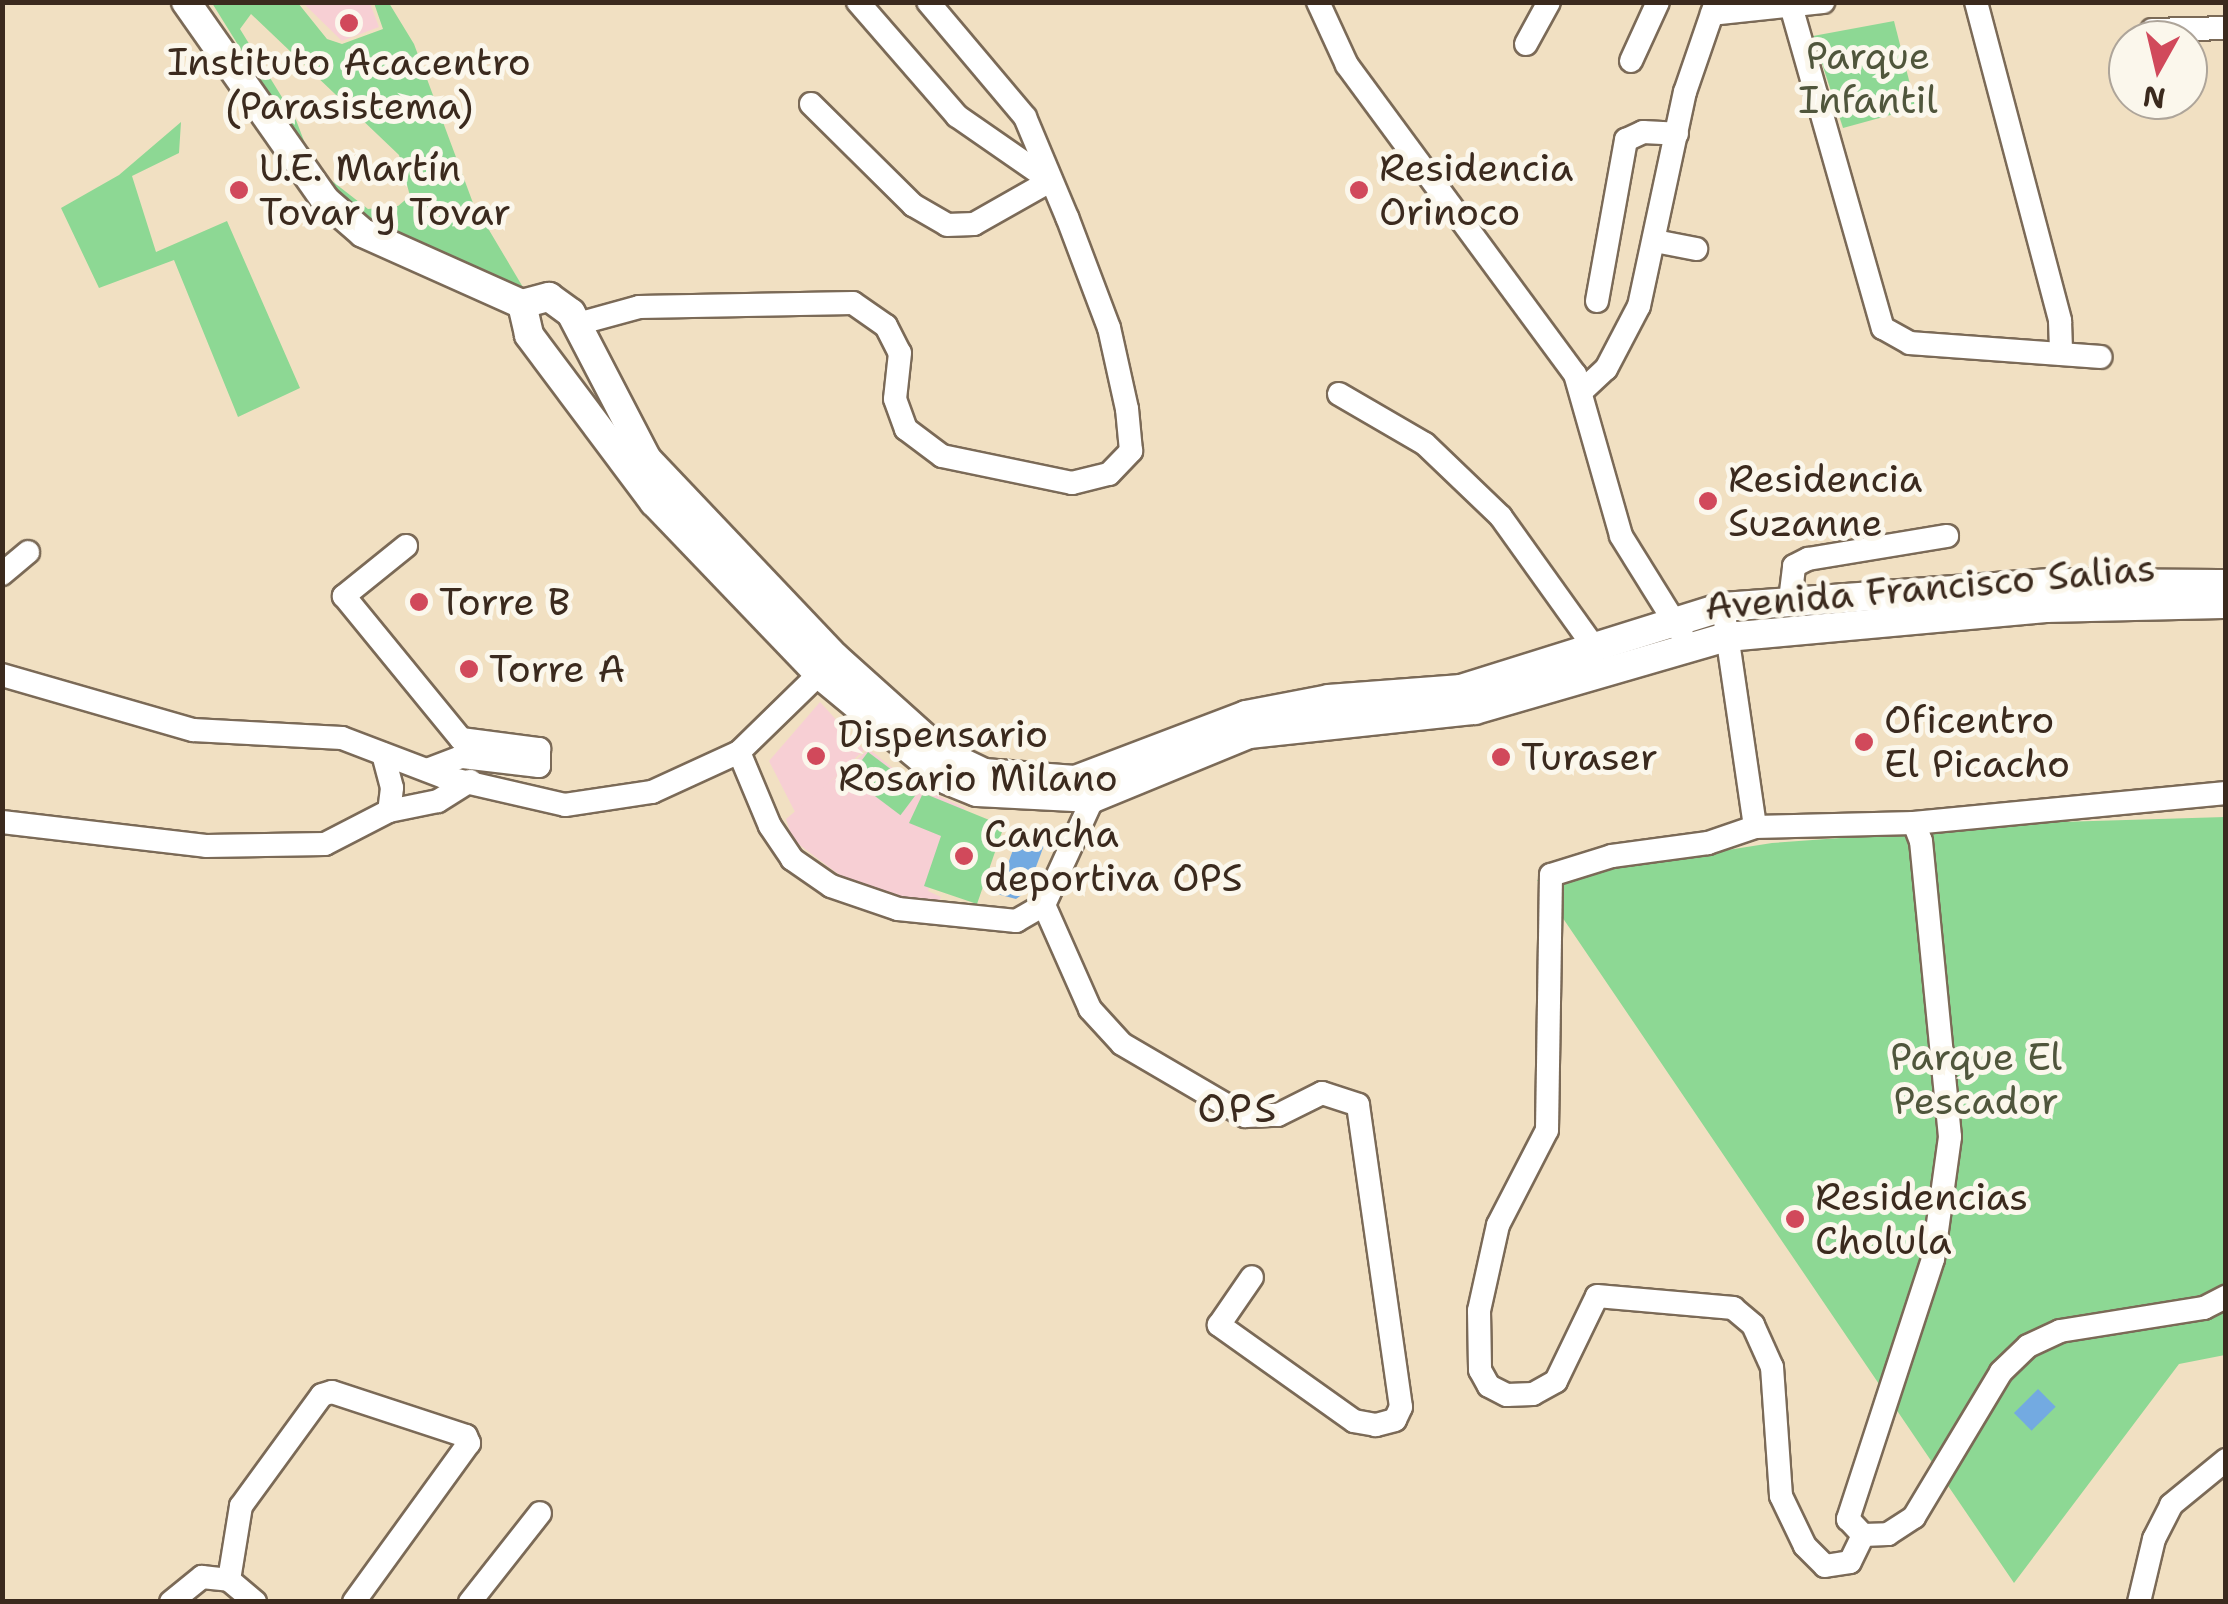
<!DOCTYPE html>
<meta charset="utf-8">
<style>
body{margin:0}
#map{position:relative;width:2228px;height:1604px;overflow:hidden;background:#f1e0c2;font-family:"Shantell Sans",sans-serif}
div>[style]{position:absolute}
.built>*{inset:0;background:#f7cfd4}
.green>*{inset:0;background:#8dd894;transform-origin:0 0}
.water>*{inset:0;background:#73aae1;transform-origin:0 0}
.roads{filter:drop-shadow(2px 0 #7b6a57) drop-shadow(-2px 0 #7b6a57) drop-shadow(0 2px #7b6a57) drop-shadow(0 -2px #7b6a57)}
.minor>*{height:22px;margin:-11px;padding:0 11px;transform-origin:11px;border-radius:11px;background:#fff}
.tertiary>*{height:28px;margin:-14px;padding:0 14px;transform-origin:14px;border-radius:14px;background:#fff}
.dots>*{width:28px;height:28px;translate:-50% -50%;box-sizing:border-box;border:5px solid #fbf7ec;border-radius:50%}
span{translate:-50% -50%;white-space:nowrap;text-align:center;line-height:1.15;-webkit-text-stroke:10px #fbf7ec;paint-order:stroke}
.park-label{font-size:38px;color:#50563c}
.poi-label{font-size:38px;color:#3b2a1e}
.left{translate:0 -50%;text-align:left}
.street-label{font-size:38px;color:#3b2a1e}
.neighbourhood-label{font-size:40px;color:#3b2a1e;letter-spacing:2.5px}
.frame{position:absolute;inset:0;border:5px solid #3b2a1e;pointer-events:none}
.north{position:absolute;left:2108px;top:20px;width:100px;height:100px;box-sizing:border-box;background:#fbf7ec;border:2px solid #aea59a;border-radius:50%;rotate:188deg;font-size:28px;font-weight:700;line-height:40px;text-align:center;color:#3b2a1e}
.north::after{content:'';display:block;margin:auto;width:35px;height:45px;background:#d1495b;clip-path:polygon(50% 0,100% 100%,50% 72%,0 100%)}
</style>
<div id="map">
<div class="built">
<i style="clip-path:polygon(303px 3px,370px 3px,379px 27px,342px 41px)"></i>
<i style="clip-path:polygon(820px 702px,864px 750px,796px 814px,769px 761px)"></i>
<i style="clip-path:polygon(869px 749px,911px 783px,965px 808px,962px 817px,953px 815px,928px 891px,941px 897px,939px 902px,913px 905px,862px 892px,793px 840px,786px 819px)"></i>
</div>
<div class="green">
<i style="clip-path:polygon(212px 3px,298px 3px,327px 39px,342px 44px,383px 29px,374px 3px,389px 3px,414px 44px,473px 203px,527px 294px,381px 234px,343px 203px,323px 174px,368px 209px,398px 206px,410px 196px,399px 155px,251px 14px,240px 29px,296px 120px,314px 167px)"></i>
<i style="clip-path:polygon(1894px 21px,1916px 108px,1843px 128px,1813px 36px)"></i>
<i style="clip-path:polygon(181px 122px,179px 153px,132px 176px,156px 252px,227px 221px,300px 388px,238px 417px,174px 260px,99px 288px,61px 208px,119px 175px)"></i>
<i style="left:868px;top:752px;width:64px;height:31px;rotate:37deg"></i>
<i style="clip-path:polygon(923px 793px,1004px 826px,977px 904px,924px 886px,941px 836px,909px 823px)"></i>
<i style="clip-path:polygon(2225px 817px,2225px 1355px,2179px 1364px,2014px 1583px,1537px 880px,1772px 843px,2060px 822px)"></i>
</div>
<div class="water">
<i style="clip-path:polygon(1018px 836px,1046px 840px,1027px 891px,1016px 899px,997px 894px)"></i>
<i style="left:2038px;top:1389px;width:25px;height:34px;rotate:45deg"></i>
</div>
<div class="roads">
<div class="minor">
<i style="left:858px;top:2px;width:151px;rotate:49deg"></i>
<i style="left:957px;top:116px;width:111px;rotate:34.7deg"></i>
<i style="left:1318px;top:2px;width:69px;rotate:65.3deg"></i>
<i style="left:1347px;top:65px;width:384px;rotate:53.6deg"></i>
<i style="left:1575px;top:374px;width:168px;rotate:74.1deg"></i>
<i style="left:1621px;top:536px;width:115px;rotate:58.1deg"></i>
<i style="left:1976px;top:2px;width:330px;rotate:75.2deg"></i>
<i style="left:2060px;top:321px;width:33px;rotate:88deg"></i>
<i style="left:1791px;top:6px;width:335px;rotate:74.1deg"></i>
<i style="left:1883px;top:328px;width:31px;rotate:29deg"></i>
<i style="left:1910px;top:343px;width:191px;rotate:4.2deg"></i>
<i style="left:1712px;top:14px;width:112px;rotate:-6.2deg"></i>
<i style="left:2152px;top:30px;width:74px;rotate:-1.5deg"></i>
<i style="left:1526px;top:44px;width:48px;rotate:-61.3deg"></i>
<i style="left:1631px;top:61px;width:65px;rotate:-65.4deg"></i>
<i style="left:811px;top:104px;width:144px;rotate:44.7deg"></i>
<i style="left:913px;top:205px;width:39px;rotate:30deg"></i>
<i style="left:947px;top:225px;width:27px;rotate:-2deg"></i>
<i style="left:974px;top:224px;width:87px;rotate:-29.5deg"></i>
<i style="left:1655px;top:241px;width:42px;rotate:11deg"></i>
<i style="left:1597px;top:301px;width:164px;rotate:-79.8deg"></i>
<i style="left:1626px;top:140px;width:19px;rotate:-25deg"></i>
<i style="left:1643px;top:132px;width:34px;rotate:3deg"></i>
<i style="left:581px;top:323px;width:60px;rotate:-15.4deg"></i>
<i style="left:639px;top:307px;width:214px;rotate:-1.1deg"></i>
<i style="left:853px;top:303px;width:40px;rotate:34.9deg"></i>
<i style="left:886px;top:326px;width:30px;rotate:63deg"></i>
<i style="left:900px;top:353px;width:46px;rotate:96.2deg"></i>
<i style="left:895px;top:399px;width:32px;rotate:70deg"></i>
<i style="left:906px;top:429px;width:45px;rotate:36.9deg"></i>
<i style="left:942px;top:456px;width:133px;rotate:11.7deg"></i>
<i style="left:1072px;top:483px;width:38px;rotate:-14deg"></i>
<i style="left:1109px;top:474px;width:32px;rotate:-46deg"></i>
<i style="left:1131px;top:451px;width:42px;rotate:-95.4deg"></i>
<i style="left:1127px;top:409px;width:83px;rotate:-102.5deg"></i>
<i style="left:1109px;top:328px;width:119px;rotate:-110.7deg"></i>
<i style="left:1067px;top:217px;width:108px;rotate:-112.8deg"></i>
<i style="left:1025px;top:117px;width:150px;rotate:-130.1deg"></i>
<i style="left:1581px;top:392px;width:34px;rotate:-43deg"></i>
<i style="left:1606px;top:369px;width:71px;rotate:-62.4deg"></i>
<i style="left:1639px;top:306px;width:219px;rotate:-77.9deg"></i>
<i style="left:1685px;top:92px;width:95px;rotate:-71deg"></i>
<i style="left:1339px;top:394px;width:99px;rotate:30.2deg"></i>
<i style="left:1425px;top:444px;width:105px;rotate:43.8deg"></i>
<i style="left:1501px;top:517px;width:156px;rotate:54.4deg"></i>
<i style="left:406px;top:546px;width:80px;rotate:141.1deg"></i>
<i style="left:344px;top:596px;width:185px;rotate:50.7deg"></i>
<i style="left:461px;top:739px;width:79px;rotate:7.3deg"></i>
<i style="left:539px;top:749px;width:17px;rotate:90deg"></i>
<i style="left:539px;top:766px;width:79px;rotate:-173.4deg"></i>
<i style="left:461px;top:757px;width:33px;rotate:159deg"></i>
<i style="left:2px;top:574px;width:34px;rotate:-40deg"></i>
<i style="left:1790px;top:600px;width:34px;rotate:-83deg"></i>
<i style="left:1794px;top:566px;width:16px;rotate:-27deg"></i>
<i style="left:1808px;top:559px;width:141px;rotate:-9.4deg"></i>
<i style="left:1723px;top:607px;width:222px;rotate:81.7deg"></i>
<i style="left:1755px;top:827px;width:159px;rotate:-1.4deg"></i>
<i style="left:1914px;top:823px;width:19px;rotate:69deg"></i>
<i style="left:1921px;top:841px;width:297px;rotate:84.4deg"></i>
<i style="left:1950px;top:1137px;width:123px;rotate:97.9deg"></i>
<i style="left:1933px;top:1259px;width:274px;rotate:108.1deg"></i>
<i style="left:1848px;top:1519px;width:22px;rotate:47deg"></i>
<i style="left:1863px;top:1535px;width:25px;rotate:-2deg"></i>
<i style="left:1888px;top:1534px;width:31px;rotate:-33deg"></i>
<i style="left:1914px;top:1517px;width:169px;rotate:-59deg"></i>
<i style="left:2001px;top:1372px;width:37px;rotate:-44deg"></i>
<i style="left:2028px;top:1346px;width:35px;rotate:-25deg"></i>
<i style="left:2060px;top:1331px;width:146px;rotate:-9.1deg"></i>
<i style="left:2204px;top:1308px;width:25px;rotate:-27deg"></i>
<i style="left:2px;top:675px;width:199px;rotate:16.1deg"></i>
<i style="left:193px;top:730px;width:149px;rotate:3.1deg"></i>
<i style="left:342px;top:738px;width:109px;rotate:20.9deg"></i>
<i style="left:444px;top:777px;width:124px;rotate:13deg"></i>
<i style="left:565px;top:805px;width:88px;rotate:-8.5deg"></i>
<i style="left:652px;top:792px;width:96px;rotate:-24.7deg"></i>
<i style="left:739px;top:752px;width:112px;rotate:-44.3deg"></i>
<i style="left:739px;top:752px;width:80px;rotate:67.3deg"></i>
<i style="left:770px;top:826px;width:40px;rotate:56deg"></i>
<i style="left:792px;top:859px;width:47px;rotate:34.7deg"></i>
<i style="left:831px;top:886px;width:71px;rotate:18.9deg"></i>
<i style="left:898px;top:909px;width:119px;rotate:5.8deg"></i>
<i style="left:1016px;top:921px;width:32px;rotate:-30deg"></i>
<i style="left:1044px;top:905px;width:118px;rotate:-65.4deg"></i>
<i style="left:383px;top:754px;width:35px;rotate:75deg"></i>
<i style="left:392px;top:788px;width:23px;rotate:97deg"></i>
<i style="left:2px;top:822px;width:205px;rotate:6.7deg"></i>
<i style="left:206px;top:846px;width:119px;rotate:-1deg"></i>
<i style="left:325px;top:844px;width:72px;rotate:-27.3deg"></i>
<i style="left:389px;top:811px;width:50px;rotate:-11.5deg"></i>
<i style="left:438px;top:801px;width:38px;rotate:-32deg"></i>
<i style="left:1914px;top:823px;width:313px;rotate:-5.5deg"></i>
<i style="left:1755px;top:827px;width:50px;rotate:161.2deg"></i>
<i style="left:1708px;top:843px;width:97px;rotate:172.3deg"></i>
<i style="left:1612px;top:856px;width:64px;rotate:162.7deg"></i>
<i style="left:1551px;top:875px;width:255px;rotate:90.9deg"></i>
<i style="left:1547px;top:1130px;width:107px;rotate:117.3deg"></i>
<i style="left:1498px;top:1225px;width:88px;rotate:102.5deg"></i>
<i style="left:1479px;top:1311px;width:59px;rotate:89deg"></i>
<i style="left:1480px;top:1370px;width:18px;rotate:61deg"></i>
<i style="left:1489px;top:1386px;width:20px;rotate:27deg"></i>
<i style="left:1507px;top:1395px;width:26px;rotate:-2deg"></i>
<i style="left:1533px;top:1394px;width:26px;rotate:-29deg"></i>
<i style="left:1556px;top:1381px;width:94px;rotate:-64.2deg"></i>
<i style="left:1597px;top:1296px;width:137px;rotate:5deg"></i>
<i style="left:1733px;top:1308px;width:26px;rotate:40deg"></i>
<i style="left:1753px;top:1325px;width:46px;rotate:65.7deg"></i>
<i style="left:1772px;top:1367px;width:129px;rotate:86deg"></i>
<i style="left:1781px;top:1496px;width:55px;rotate:64.4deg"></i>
<i style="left:1805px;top:1546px;width:28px;rotate:45deg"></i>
<i style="left:1825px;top:1566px;width:25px;rotate:-9deg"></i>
<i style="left:1850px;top:1562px;width:30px;rotate:-64deg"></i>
<i style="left:1044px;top:905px;width:114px;rotate:66.1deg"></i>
<i style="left:1090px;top:1009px;width:47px;rotate:47.6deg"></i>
<i style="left:1122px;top:1044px;width:143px;rotate:30.3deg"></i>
<i style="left:1245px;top:1116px;width:33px;rotate:-2deg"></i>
<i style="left:1278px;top:1115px;width:49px;rotate:-26.6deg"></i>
<i style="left:1322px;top:1093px;width:38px;rotate:18deg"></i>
<i style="left:1358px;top:1105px;width:305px;rotate:81.9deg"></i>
<i style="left:1401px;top:1407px;width:14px;rotate:115deg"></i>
<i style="left:1395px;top:1420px;width:20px;rotate:165deg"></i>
<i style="left:1376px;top:1425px;width:22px;rotate:-170deg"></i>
<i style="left:1354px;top:1421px;width:166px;rotate:-144.6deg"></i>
<i style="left:1219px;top:1325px;width:58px;rotate:-55.5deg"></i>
<i style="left:229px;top:1580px;width:75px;rotate:-80.8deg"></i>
<i style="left:241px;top:1506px;width:137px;rotate:-53.9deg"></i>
<i style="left:322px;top:1395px;width:10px;rotate:-17deg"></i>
<i style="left:332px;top:1392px;width:141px;rotate:18.2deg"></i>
<i style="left:466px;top:1436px;width:8px;rotate:67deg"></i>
<i style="left:469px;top:1443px;width:196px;rotate:125.9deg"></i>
<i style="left:171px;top:1602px;width:40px;rotate:-39deg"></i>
<i style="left:202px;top:1577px;width:27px;rotate:6deg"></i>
<i style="left:229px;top:1580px;width:34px;rotate:40deg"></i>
<i style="left:470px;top:1602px;width:113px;rotate:-51.8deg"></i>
<i style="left:2139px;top:1602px;width:65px;rotate:-76.6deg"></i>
<i style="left:2154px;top:1539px;width:38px;rotate:-63deg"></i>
<i style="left:2171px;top:1505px;width:71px;rotate:-39.3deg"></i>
</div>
<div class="tertiary">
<i style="left:186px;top:2px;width:242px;rotate:54.9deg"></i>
<i style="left:325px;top:200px;width:50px;rotate:41deg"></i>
<i style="left:363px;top:233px;width:174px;rotate:24.1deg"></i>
<i style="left:522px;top:304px;width:28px;rotate:-15deg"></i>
<i style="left:549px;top:297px;width:27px;rotate:36deg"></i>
<i style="left:571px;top:313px;width:165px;rotate:62.5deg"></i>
<i style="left:647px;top:459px;width:273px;rotate:46.5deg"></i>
<i style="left:835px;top:657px;width:144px;rotate:41.9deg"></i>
<i style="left:942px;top:753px;width:47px;rotate:25.5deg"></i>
<i style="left:984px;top:773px;width:91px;rotate:4.4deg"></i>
<i style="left:1075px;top:780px;width:183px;rotate:-20.8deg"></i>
<i style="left:1246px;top:715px;width:85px;rotate:-10.9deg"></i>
<i style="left:1329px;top:699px;width:132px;rotate:-4.3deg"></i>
<i style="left:1461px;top:689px;width:275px;rotate:-17.4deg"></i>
<i style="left:1723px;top:607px;width:328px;rotate:-4.2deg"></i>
<i style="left:2050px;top:583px;width:176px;rotate:0.3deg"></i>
<i style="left:522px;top:304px;width:32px;rotate:77deg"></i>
<i style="left:529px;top:335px;width:209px;rotate:53.2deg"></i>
<i style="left:654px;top:502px;width:238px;rotate:46.2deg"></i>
<i style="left:819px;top:674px;width:166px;rotate:39.6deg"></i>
<i style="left:947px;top:780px;width:32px;rotate:22deg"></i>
<i style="left:977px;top:792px;width:116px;rotate:3deg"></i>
<i style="left:1093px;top:798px;width:169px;rotate:-22.3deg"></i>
<i style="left:1249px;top:734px;width:227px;rotate:-6.1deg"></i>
<i style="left:1475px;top:710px;width:262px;rotate:-16.2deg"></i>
<i style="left:1727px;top:637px;width:320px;rotate:-5.2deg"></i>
<i style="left:2046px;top:608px;width:180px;rotate:-1.3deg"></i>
</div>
</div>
<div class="dots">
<i style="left:349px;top:23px;background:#d1495b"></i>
<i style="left:239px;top:190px;background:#d1495b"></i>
<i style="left:1359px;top:190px;background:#d1495b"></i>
<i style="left:1708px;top:501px;background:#d1495b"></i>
<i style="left:419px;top:602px;background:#d1495b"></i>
<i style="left:469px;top:669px;background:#d1495b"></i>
<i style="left:1864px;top:742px;background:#d1495b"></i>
<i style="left:816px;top:756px;background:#d1495b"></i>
<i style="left:1501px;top:757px;background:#d1495b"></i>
<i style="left:964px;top:856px;background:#d1495b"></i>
<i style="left:1795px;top:1219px;background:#d1495b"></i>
</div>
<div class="park-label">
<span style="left:1868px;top:78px">Parque<br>Infantil</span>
<span style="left:1976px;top:1079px">Parque El<br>Pescador</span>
</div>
<div class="poi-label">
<span style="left:349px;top:84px">Instituto Acacentro<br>(Parasistema)</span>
<span class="left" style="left:259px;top:190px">U.E. Martín<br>Tovar y Tovar</span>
<span class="left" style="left:1379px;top:190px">Residencia<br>Orinoco</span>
<span class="left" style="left:1728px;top:501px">Residencia<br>Suzanne</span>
<span class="left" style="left:439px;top:602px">Torre B</span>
<span class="left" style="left:489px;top:669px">Torre A</span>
<span class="left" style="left:1884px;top:742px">Oficentro<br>El Picacho</span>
<span class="left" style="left:838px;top:756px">Dispensario<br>Rosario Milano</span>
<span class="left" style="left:1521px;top:757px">Turaser</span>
<span class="left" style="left:984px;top:856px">Cancha<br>deportiva OPS</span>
<span class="left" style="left:1815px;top:1219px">Residencias<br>Cholula</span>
</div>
<div class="street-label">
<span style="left:1930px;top:587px;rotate:-5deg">Avenida Francisco Salias</span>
</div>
<div class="neighbourhood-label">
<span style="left:1238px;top:1108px">OPS</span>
</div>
<div class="frame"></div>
<div class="north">N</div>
</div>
